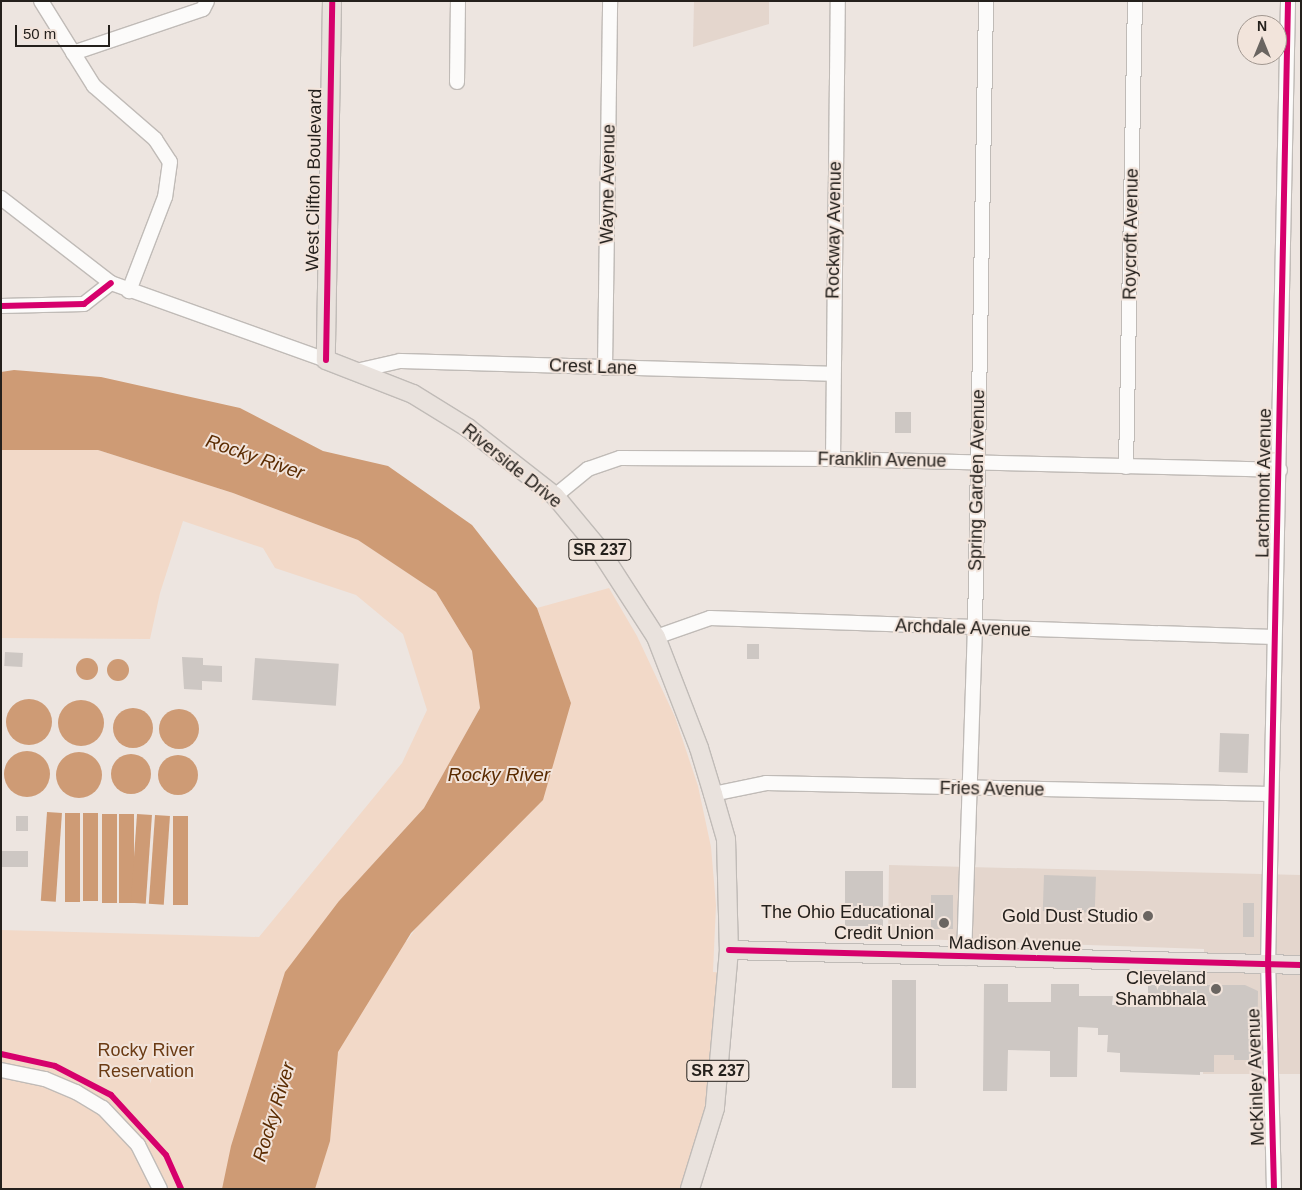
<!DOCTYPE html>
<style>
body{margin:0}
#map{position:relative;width:1302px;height:1190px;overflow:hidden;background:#ede5e0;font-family:Arial,sans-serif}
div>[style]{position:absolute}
.built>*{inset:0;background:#e4d6cd}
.green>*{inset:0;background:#f2d9c8}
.water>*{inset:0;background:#ce9b75;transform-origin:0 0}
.round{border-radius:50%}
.building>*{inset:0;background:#cdc7c3;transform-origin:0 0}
.roads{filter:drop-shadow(1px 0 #c0bbb7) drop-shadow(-1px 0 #c0bbb7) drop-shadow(0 1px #c0bbb7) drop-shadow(0 -1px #c0bbb7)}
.minor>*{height:14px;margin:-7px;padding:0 7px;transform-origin:7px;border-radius:7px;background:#fcfbfa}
.major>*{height:18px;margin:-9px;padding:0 9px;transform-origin:9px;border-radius:9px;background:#e9e2dd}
.cycleway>*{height:6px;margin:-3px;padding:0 3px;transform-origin:3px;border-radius:3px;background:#d6006c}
.dots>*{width:14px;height:14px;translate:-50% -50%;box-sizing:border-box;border:2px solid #f2e4db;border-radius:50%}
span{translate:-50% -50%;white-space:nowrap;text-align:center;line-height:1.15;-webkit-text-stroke:4px #f2e4db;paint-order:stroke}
.shield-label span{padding:1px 4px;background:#f2e4db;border:1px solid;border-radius:4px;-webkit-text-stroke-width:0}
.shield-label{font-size:16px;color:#24201c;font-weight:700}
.street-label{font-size:18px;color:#24201c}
.poi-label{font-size:18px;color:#24201c}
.right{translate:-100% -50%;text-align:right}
.park-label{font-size:18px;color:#6b3b14}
.water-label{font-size:19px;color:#5a2b01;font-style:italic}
.frame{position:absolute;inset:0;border:2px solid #24201c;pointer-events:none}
.north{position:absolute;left:1237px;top:15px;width:50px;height:50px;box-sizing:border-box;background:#f2e4db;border:1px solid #a0968f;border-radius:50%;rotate:0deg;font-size:14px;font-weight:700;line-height:20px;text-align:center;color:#24201c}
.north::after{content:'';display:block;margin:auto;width:18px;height:22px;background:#6a6561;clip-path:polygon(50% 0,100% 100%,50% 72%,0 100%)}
.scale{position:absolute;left:15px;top:25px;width:95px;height:22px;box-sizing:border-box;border:2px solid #24201c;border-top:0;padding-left:6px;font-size:15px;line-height:18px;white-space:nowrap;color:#24201c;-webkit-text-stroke:4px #f2e4db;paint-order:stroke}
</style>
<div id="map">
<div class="built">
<i style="clip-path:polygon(694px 1px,769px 1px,769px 24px,693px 47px)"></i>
<i style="clip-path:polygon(889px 865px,1301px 875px,1301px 1074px,1203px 1074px,1204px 949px,888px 938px)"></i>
</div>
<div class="green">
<i style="clip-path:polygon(10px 448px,98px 450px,233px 493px,358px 540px,436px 592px,472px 651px,480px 708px,424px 808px,339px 901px,407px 941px,571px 703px,537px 608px,609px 588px,637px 636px,675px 717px,698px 786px,711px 847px,716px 905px,713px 972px,725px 973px,716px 1087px,687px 1189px,1px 1189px,1px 930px,259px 937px,402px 763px,427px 710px,403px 634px,356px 595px,275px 568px,263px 548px,183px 521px,160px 593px,150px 639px,1px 638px,1px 450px)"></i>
</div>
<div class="water">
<i style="clip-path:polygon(14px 370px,101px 377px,240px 408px,323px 451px,388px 466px,472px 525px,537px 608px,571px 703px,543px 800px,411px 933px,338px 1052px,330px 1141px,315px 1189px,222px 1189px,231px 1146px,285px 972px,339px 901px,424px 808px,480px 708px,472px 651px,436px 592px,358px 540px,233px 493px,98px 450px,1px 450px,1px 372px)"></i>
<i class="round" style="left:76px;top:658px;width:22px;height:22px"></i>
<i class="round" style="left:107px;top:659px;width:22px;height:22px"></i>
<i class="round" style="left:6px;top:699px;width:46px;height:46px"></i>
<i class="round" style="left:58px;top:700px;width:46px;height:46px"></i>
<i class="round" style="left:113px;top:708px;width:40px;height:40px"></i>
<i class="round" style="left:159px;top:709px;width:40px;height:40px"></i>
<i class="round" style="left:4px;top:751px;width:46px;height:46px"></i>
<i class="round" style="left:56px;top:752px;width:46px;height:46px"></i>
<i class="round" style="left:111px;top:754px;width:40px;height:40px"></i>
<i class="round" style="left:158px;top:755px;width:40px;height:40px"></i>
<i style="left:47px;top:812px;width:15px;height:89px;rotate:4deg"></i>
<i style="left:65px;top:813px;width:15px;height:89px"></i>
<i style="left:83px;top:813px;width:15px;height:88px"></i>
<i style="left:102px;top:814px;width:15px;height:89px"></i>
<i style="left:119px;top:814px;width:15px;height:89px"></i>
<i style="left:137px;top:814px;width:15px;height:89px;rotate:4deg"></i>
<i style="left:155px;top:815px;width:15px;height:89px;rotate:4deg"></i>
<i style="left:173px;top:816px;width:15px;height:89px"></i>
</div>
<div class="building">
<i style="left:895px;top:412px;width:16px;height:21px"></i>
<i style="left:747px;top:644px;width:12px;height:15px"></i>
<i style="left:5px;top:652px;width:18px;height:14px;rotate:3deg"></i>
<i style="clip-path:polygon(182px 657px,203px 658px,203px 665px,222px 666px,222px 682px,202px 681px,202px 690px,184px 689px)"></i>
<i style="left:255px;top:658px;width:84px;height:42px;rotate:4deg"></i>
<i style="left:1220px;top:733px;width:29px;height:39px;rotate:2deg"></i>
<i style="left:16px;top:816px;width:12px;height:15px"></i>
<i style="left:28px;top:851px;width:16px;height:27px;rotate:90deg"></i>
<i style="left:845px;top:871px;width:38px;height:55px"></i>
<i style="left:1044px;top:875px;width:52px;height:36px;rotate:2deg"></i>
<i style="left:931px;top:895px;width:22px;height:34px"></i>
<i style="left:1254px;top:903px;width:34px;height:11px;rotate:90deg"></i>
<i style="left:892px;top:980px;width:24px;height:108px"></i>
<i style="clip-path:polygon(984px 984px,1008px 984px,1008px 1002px,1051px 1002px,1051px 984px,1079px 984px,1079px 996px,1113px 996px,1112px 1005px,1148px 1006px,1148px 985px,1245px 985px,1258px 991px,1257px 1060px,1234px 1060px,1234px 1055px,1214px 1055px,1214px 1072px,1200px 1072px,1200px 1075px,1120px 1072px,1120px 1053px,1107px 1052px,1108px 1035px,1098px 1035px,1098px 1028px,1078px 1027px,1077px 1077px,1050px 1077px,1050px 1051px,1008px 1050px,1007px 1091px,983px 1091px)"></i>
</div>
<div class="roads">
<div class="minor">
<i style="left:41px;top:1px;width:100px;rotate:58.1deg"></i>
<i style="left:94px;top:86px;width:81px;rotate:41deg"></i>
<i style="left:155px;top:139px;width:27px;rotate:57deg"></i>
<i style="left:170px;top:162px;width:35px;rotate:98deg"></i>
<i style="left:165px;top:197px;width:101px;rotate:111deg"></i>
<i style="left:73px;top:53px;width:137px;rotate:-18.7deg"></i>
<i style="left:203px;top:9px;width:9px;rotate:-63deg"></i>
<i style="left:457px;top:82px;width:81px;rotate:-89.3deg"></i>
<i style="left:1px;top:198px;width:139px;rotate:37.7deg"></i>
<i style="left:111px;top:283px;width:228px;rotate:19.7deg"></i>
<i style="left:1px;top:306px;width:83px;rotate:-1.4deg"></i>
<i style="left:84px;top:304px;width:34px;rotate:-38deg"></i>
<i style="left:605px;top:368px;width:367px;rotate:-89.2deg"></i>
<i style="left:356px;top:371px;width:45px;rotate:-12.8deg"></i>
<i style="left:400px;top:361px;width:432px;rotate:1.7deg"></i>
<i style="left:833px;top:459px;width:458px;rotate:-89.4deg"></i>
<i style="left:1126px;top:467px;width:466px;rotate:-88.9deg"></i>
<i style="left:555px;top:496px;width:43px;rotate:-39.3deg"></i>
<i style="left:588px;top:469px;width:34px;rotate:-19deg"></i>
<i style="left:620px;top:458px;width:213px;rotate:0.3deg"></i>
<i style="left:833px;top:459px;width:447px;rotate:1.4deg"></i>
<i style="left:656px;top:637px;width:57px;rotate:-19.4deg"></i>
<i style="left:710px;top:618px;width:564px;rotate:1.93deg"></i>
<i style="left:713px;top:794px;width:54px;rotate:-11.7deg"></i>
<i style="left:766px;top:783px;width:505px;rotate:1.25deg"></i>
<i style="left:964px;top:958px;width:330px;rotate:-88.1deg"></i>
<i style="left:975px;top:628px;width:627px;rotate:-88.99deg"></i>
<i style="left:1px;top:1070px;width:45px;rotate:11.6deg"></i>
<i style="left:45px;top:1079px;width:34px;rotate:23deg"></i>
<i style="left:76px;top:1092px;width:31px;rotate:31deg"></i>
<i style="left:103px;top:1108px;width:51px;rotate:46.6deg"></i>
<i style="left:138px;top:1145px;width:49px;rotate:63.4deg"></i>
<i style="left:1274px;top:1189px;width:224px;rotate:-91.5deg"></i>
<i style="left:1268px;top:965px;width:964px;rotate:-88.81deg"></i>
</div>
<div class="major">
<i style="left:332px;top:1px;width:359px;rotate:91deg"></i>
<i style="left:326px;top:360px;width:93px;rotate:21.3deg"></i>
<i style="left:413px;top:394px;width:65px;rotate:31.7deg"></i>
<i style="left:468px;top:428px;width:110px;rotate:38deg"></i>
<i style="left:555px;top:496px;width:69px;rotate:50.3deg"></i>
<i style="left:599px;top:549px;width:105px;rotate:57.1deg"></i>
<i style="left:656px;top:637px;width:119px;rotate:68.8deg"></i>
<i style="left:699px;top:748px;width:48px;rotate:73.1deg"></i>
<i style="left:713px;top:794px;width:47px;rotate:73.9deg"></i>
<i style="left:726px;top:839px;width:111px;rotate:88.5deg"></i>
<i style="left:729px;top:950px;width:159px;rotate:95.1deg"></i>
<i style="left:715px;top:1108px;width:85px;rotate:107.2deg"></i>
<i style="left:729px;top:950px;width:572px;rotate:1.5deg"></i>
</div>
</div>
<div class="cycleway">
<i style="left:1px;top:306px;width:83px;rotate:-1.4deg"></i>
<i style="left:84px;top:304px;width:34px;rotate:-38deg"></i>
<i style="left:326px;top:360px;width:359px;rotate:-89deg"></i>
<i style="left:729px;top:950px;width:572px;rotate:1.5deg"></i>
<i style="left:1px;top:1054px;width:55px;rotate:12.5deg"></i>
<i style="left:55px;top:1066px;width:63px;rotate:27.4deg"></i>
<i style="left:111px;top:1095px;width:81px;rotate:47.5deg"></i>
<i style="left:166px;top:1155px;width:37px;rotate:66deg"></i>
<i style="left:1274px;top:1189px;width:224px;rotate:-91.5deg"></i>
<i style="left:1268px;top:965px;width:964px;rotate:-88.81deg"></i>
</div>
<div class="dots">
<i style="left:1148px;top:916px;background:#6a6561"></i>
<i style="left:944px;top:923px;background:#6a6561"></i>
<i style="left:1216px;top:989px;background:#6a6561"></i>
</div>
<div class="shield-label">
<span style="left:600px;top:550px">SR 237</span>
<span style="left:718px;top:1071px">SR 237</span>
</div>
<div class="street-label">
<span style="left:314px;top:180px;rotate:-89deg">West Clifton Boulevard</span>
<span style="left:608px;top:184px;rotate:-89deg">Wayne Avenue</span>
<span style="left:834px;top:230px;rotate:-89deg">Rockway Avenue</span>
<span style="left:1131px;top:234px;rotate:-89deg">Roycroft Avenue</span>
<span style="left:593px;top:367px;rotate:2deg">Crest Lane</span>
<span style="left:882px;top:460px;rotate:1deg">Franklin Avenue</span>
<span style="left:512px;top:466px;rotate:39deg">Riverside Drive</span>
<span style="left:977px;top:480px;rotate:-89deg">Spring Garden Avenue</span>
<span style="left:1264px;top:483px;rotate:-89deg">Larchmont Avenue</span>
<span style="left:963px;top:628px;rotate:2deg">Archdale Avenue</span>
<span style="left:992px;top:789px;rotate:1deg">Fries Avenue</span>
<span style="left:1015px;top:944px;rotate:1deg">Madison Avenue</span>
<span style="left:1256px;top:1077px;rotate:-92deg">McKinley Avenue</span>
</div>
<div class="poi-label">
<span class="right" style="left:934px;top:923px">The Ohio Educational<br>Credit Union</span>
<span class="right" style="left:1138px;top:916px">Gold Dust Studio</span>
<span class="right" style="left:1206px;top:989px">Cleveland<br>Shambhala</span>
</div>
<div class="park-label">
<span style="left:146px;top:1061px">Rocky River<br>Reservation</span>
</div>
<div class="water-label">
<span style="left:255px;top:457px;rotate:19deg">Rocky River</span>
<span style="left:499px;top:775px">Rocky River</span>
<span style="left:274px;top:1112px;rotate:-73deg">Rocky River</span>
</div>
<div class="frame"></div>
<div class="north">N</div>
<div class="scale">50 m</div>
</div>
